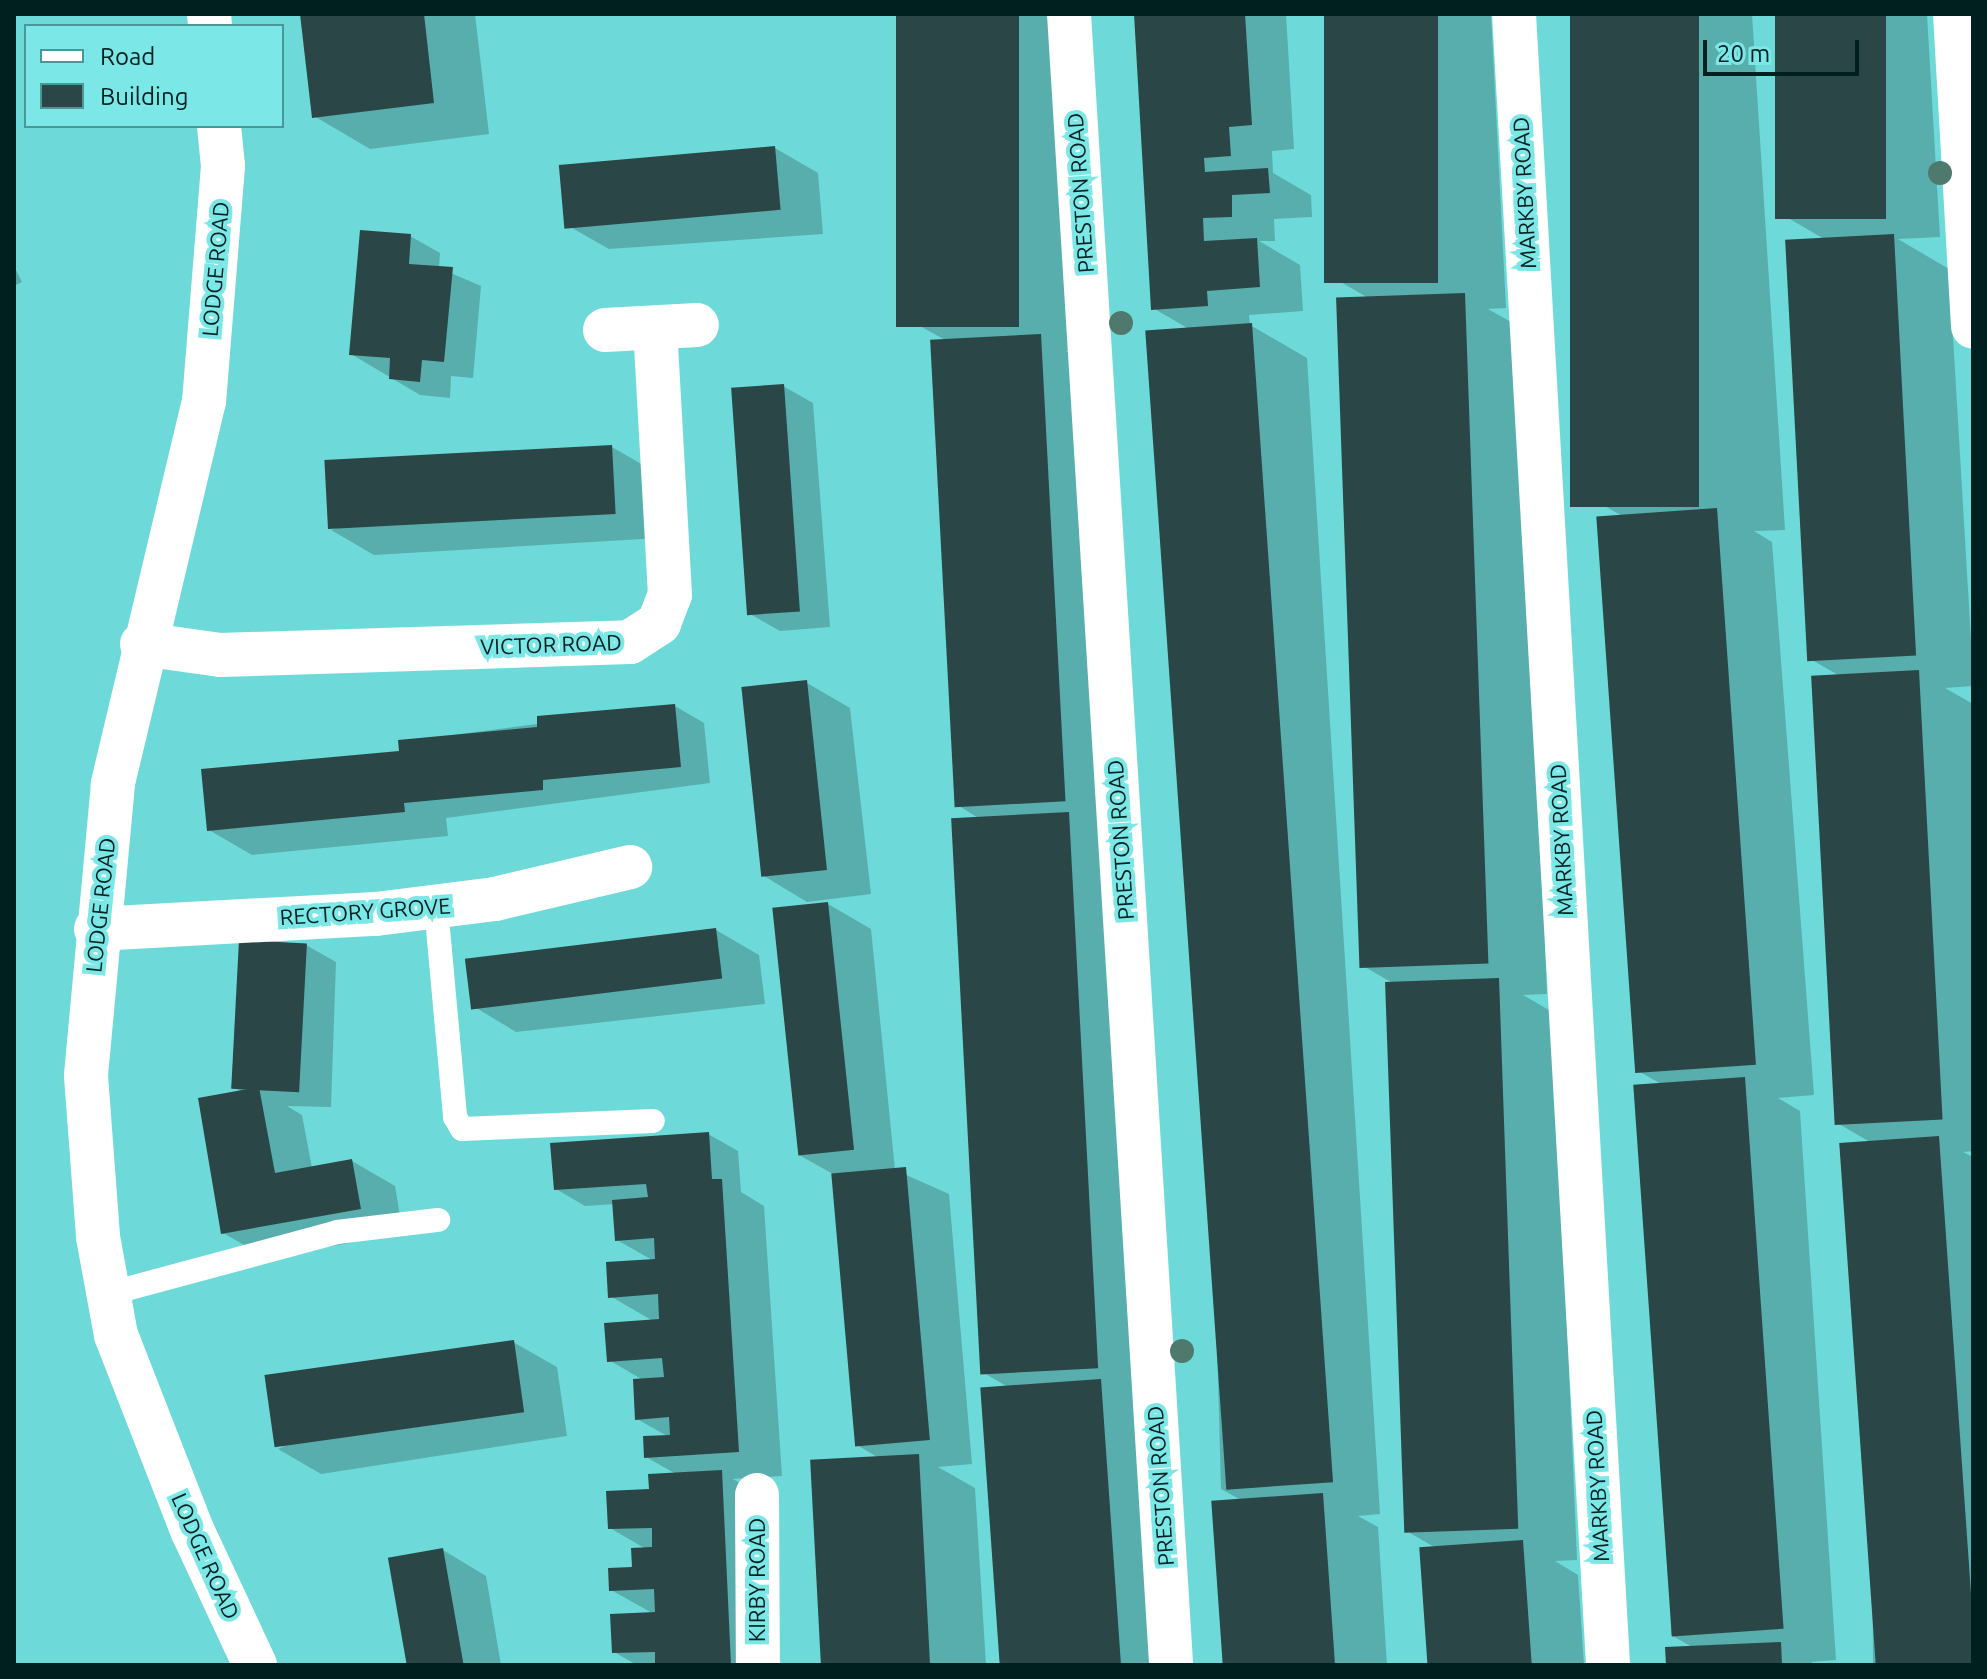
<!DOCTYPE html>
<style>
body{margin:0}
#map{position:relative;width:1987px;height:1679px;overflow:hidden;background:#6ddad9;font-family:Ubuntu,sans-serif}
div>[style]{position:absolute}
.shadow>*{inset:0;background:#0003}
.building>*{inset:0;background:#2b4646;transform-origin:0 0}
.service>*{height:24px;margin:-12px;padding:0 12px;transform-origin:12px;border-radius:12px;background:#fff}
.minor>*{height:44px;margin:-22px;padding:0 22px;transform-origin:22px;border-radius:22px;background:#fff}
.tertiary>*{height:44px;margin:-22px;padding:0 22px;transform-origin:22px;border-radius:22px;background:#fff}
.trees>*{width:24px;height:24px;margin:-12px;border-radius:50%;background:#50796e}
span{translate:-50% -50%;white-space:nowrap;text-align:center;line-height:1.15;-webkit-text-stroke:8px #7be7e6;paint-order:stroke}
.street-label{font-size:22px;color:#002020}
.frame{position:absolute;inset:0;border:16px solid #002020;pointer-events:none}
.legend{position:absolute;left:24px;top:24px;width:260px;height:104px;box-sizing:border-box;background:#7be7e6;border:2px solid #4a9797;margin:0;padding:10px 14px;list-style:none;font-size:24px;color:#002020}
.legend li{display:flex;align-items:center;gap:16px;height:40px}
.legend b{width:40px;border:2px solid #4a9797}
.scale{position:absolute;left:1703px;top:40px;width:156px;height:36px;box-sizing:border-box;border:4px solid #002020;border-top:0;padding-left:10px;font-size:24px;line-height:28px;white-space:nowrap;color:#002020;-webkit-text-stroke:6px #7be7e6;paint-order:stroke}
</style>
<div id="map">
<div class="shadow">
<i style="clip-path:polygon(302px 14px,475px 14px,489px 134px,370px 149px,314px 116px)"></i>
<i style="clip-path:polygon(898px 14px,1072px 14px,1094px 349px,1066px 351px,1096px 368px,1173px 1665px,1001px 1665px,1008px 1387px,984px 1373px,980px 819px,959px 806px,947px 341px,918px 325px)"></i>
<i style="clip-path:polygon(1136px 14px,1286px 14px,1294px 149px,1272px 151px,1273px 173px,1311px 195px,1312px 217px,1274px 219px,1275px 241px,1259px 241px,1300px 265px,1303px 311px,1249px 315px,1250px 325px,1307px 358px,1380px 1514px,1358px 1516px,1378px 1527px,1387px 1665px,1224px 1665px,1241px 1500px,1221px 1489px,1189px 329px,1153px 308px)"></i>
<i style="clip-path:polygon(1326px 14px,1491px 14px,1506px 308px,1488px 309px,1520px 327px,1547px 994px,1523px 995px,1554px 1013px,1577px 1560px,1555px 1561px,1578px 1575px,1584px 1665px,1429px 1665px,1436px 1548px,1410px 1533px,1396px 985px,1365px 967px,1370px 299px,1339px 281px)"></i>
<i style="clip-path:polygon(1572px 14px,1752px 14px,1785px 530px,1754px 531px,1772px 542px,1814px 1095px,1778px 1098px,1800px 1111px,1836px 1660px,1811px 1662px,1816px 1665px,1668px 1665px,1694px 1648px,1671px 1635px,1661px 1084px,1640px 1072px,1624px 517px,1603px 505px)"></i>
<i style="clip-path:polygon(1777px 14px,1927px 14px,1940px 237px,1898px 239px,1949px 269px,1973px 674px,1973px 686px,1945px 688px,1973px 704px,1973px 1151px,1963px 1152px,1973px 1157px,1973px 1665px,1873px 1665px,1870px 1142px,1839px 1124px,1840px 676px,1812px 660px,1826px 240px,1788px 218px)"></i>
<i style="clip-path:polygon(775px 148px,818px 173px,823px 234px,609px 249px,565px 224px)"></i>
<i style="clip-path:polygon(410px 236px,440px 253px,439px 268px,481px 286px,473px 378px,451px 376px,450px 398px,420px 395px,351px 354px)"></i>
<i style="clip-path:polygon(14px 266px,22px 282px,14px 286px)"></i>
<i style="clip-path:polygon(783px 386px,813px 403px,830px 627px,780px 631px,750px 614px)"></i>
<i style="clip-path:polygon(612px 447px,655px 472px,659px 538px,374px 555px,331px 530px)"></i>
<i style="clip-path:polygon(807px 683px,850px 708px,871px 894px,807px 902px,764px 876px)"></i>
<i style="clip-path:polygon(675px 706px,704px 723px,710px 783px,446px 818px,448px 836px,252px 855px,209px 830px,401px 753px,400px 742px)"></i>
<i style="clip-path:polygon(828px 904px,871px 929px,895px 1170px,949px 1194px,972px 1464px,938px 1467px,975px 1488px,986px 1665px,826px 1665px,884px 1461px,857px 1445px,833px 1174px,799px 1155px)"></i>
<i style="clip-path:polygon(716px 930px,759px 955px,765px 1004px,516px 1032px,473px 1006px)"></i>
<i style="clip-path:polygon(306px 945px,336px 962px,331px 1107px,287px 1106px,302px 1115px,312px 1168px,352px 1161px,395px 1186px,403px 1233px,267px 1258px,223px 1233px,243px 1092px,235px 1088px)"></i>
<i style="clip-path:polygon(708px 1134px,738px 1151px,741px 1192px,764px 1206px,782px 1476px,733px 1479px,765px 1497px,773px 1665px,637px 1665px,614px 1652px,654px 1614px,611px 1590px,646px 1549px,610px 1528px,676px 1474px,646px 1457px,669px 1437px,637px 1419px,643px 1380px,609px 1360px,653px 1321px,610px 1296px,654px 1261px,617px 1240px,615px 1204px,585px 1206px,556px 1189px)"></i>
<i style="clip-path:polygon(513px 1342px,557px 1367px,567px 1436px,321px 1474px,278px 1449px)"></i>
<i style="clip-path:polygon(443px 1550px,486px 1576px,501px 1665px,407px 1665px)"></i>
</div>
<div class="building">
<i style="clip-path:polygon(300px 14px,424px 14px,434px 103px,312px 118px)"></i>
<i style="left:896px;top:14px;width:123px;height:313px"></i>
<i style="clip-path:polygon(1134px 14px,1245px 14px,1252px 125px,1229px 127px,1231px 156px,1204px 158px,1205px 172px,1268px 168px,1270px 193px,1232px 195px,1232px 217px,1203px 218px,1204px 241px,1257px 238px,1260px 287px,1207px 291px,1208px 306px,1151px 310px)"></i>
<i style="left:1324px;top:14px;width:114px;height:269px"></i>
<i style="left:1570px;top:14px;width:129px;height:493px"></i>
<i style="left:1775px;top:14px;width:111px;height:205px"></i>
<i style="left:775px;top:146px;width:64px;height:217px;rotate:85deg"></i>
<i style="clip-path:polygon(360px 230px,411px 234px,409px 264px,453px 267px,444px 362px,422px 360px,420px 382px,389px 379px,390px 358px,349px 355px)"></i>
<i style="left:1894px;top:234px;width:422px;height:109px;rotate:87deg"></i>
<i style="left:1465px;top:293px;width:671px;height:129px;rotate:88deg"></i>
<i style="left:1252px;top:323px;width:1162px;height:107px;rotate:86deg"></i>
<i style="left:1041px;top:334px;width:468px;height:111px;rotate:87deg"></i>
<i style="left:784px;top:384px;width:228px;height:53px;rotate:86deg"></i>
<i style="left:612px;top:445px;width:69px;height:288px;rotate:87deg"></i>
<i style="left:1717px;top:508px;width:558px;height:121px;rotate:86deg"></i>
<i style="left:1919px;top:670px;width:450px;height:108px;rotate:87deg"></i>
<i style="left:807px;top:680px;width:191px;height:66px;rotate:84deg"></i>
<i style="clip-path:polygon(675px 704px,681px 767px,543px 780px,543px 790px,404px 803px,405px 812px,207px 831px,201px 769px,399px 751px,398px 740px,537px 727px,537px 716px)"></i>
<i style="left:1069px;top:812px;width:557px;height:118px;rotate:87deg"></i>
<i style="left:828px;top:902px;width:249px;height:56px;rotate:84deg"></i>
<i style="left:716px;top:928px;width:51px;height:253px;rotate:83deg"></i>
<i style="left:239px;top:940px;width:68px;height:149px;rotate:3deg"></i>
<i style="left:1499px;top:978px;width:551px;height:114px;rotate:88deg"></i>
<i style="left:1745px;top:1077px;width:553px;height:112px;rotate:86deg"></i>
<i style="clip-path:polygon(259px 1087px,275px 1173px,352px 1159px,361px 1209px,221px 1234px,198px 1098px)"></i>
<i style="clip-path:polygon(709px 1132px,712px 1179px,722px 1179px,739px 1452px,644px 1458px,643px 1436px,670px 1435px,669px 1417px,635px 1420px,633px 1379px,664px 1377px,662px 1358px,607px 1362px,604px 1323px,659px 1319px,658px 1294px,608px 1298px,606px 1262px,655px 1259px,654px 1238px,615px 1241px,612px 1200px,648px 1197px,646px 1184px,554px 1190px,550px 1143px)"></i>
<i style="left:1939px;top:1136px;width:530px;height:100px;rotate:86deg"></i>
<i style="left:906px;top:1167px;width:274px;height:75px;rotate:85deg"></i>
<i style="left:514px;top:1340px;width:73px;height:252px;rotate:82deg"></i>
<i style="left:1101px;top:1379px;width:287px;height:121px;rotate:86deg"></i>
<i style="left:919px;top:1454px;width:211px;height:109px;rotate:87deg"></i>
<i style="clip-path:polygon(722px 1470px,731px 1665px,655px 1665px,655px 1652px,612px 1653px,610px 1614px,655px 1612px,654px 1589px,609px 1591px,608px 1568px,632px 1567px,631px 1548px,652px 1547px,652px 1528px,608px 1529px,606px 1491px,649px 1489px,648px 1474px)"></i>
<i style="left:1323px;top:1493px;width:172px;height:112px;rotate:86deg"></i>
<i style="left:1523px;top:1540px;width:125px;height:104px;rotate:86deg"></i>
<i style="left:443px;top:1548px;width:119px;height:56px;rotate:80deg"></i>
<i style="clip-path:polygon(1781px 1642px,1782px 1665px,1666px 1665px,1665px 1647px)"></i>
</div>
<div class="service">
<i style="left:436px;top:907px;width:211px;rotate:84.8deg"></i>
<i style="left:455px;top:1117px;width:14px;rotate:60deg"></i>
<i style="left:462px;top:1129px;width:191px;rotate:-2.4deg"></i>
<i style="left:108px;top:1294px;width:237px;rotate:-15.1deg"></i>
<i style="left:337px;top:1232px;width:102px;rotate:-6.8deg"></i>
</div>
<div class="minor">
<i style="left:1069px;top:14px;width:1654px;rotate:86.46deg"></i>
<i style="left:1514px;top:14px;width:1654px;rotate:86.74deg"></i>
<i style="left:1955px;top:14px;width:313px;rotate:86.7deg"></i>
<i style="left:605px;top:330px;width:92px;rotate:-3.1deg"></i>
<i style="left:142px;top:644px;width:79px;rotate:8deg"></i>
<i style="left:220px;top:655px;width:410px;rotate:-1.8deg"></i>
<i style="left:630px;top:642px;width:35px;rotate:-33deg"></i>
<i style="left:659px;top:623px;width:30px;rotate:-69deg"></i>
<i style="left:670px;top:595px;width:266px;rotate:-93.2deg"></i>
<i style="left:96px;top:929px;width:280px;rotate:-3.1deg"></i>
<i style="left:376px;top:914px;width:120px;rotate:-7.2deg"></i>
<i style="left:495px;top:899px;width:139px;rotate:-13.3deg"></i>
<i style="left:757px;top:1495px;width:170px;rotate:89.7deg"></i>
</div>
<div class="tertiary">
<i style="left:209px;top:14px;width:12px;rotate:85deg"></i>
<i style="left:219px;top:126px;width:40px;rotate:84.3deg"></i>
<i style="left:223px;top:166px;width:236px;rotate:94.6deg"></i>
<i style="left:204px;top:401px;width:394px;rotate:103.4deg"></i>
<i style="left:113px;top:784px;width:293px;rotate:95.3deg"></i>
<i style="left:86px;top:1076px;width:161px;rotate:85.7deg"></i>
<i style="left:98px;top:1237px;width:100px;rotate:79.6deg"></i>
<i style="left:116px;top:1335px;width:212px;rotate:68.7deg"></i>
<i style="left:193px;top:1532px;width:147px;rotate:65deg"></i>
</div>
<div class="trees">
<i style="left:1940px;top:173px"></i>
<i style="left:1121px;top:323px"></i>
<i style="left:1182px;top:1351px"></i>
</div>
<div class="street-label">
<span style="left:1080px;top:193px;rotate:-94deg">PRESTON ROAD</span>
<span style="left:1524px;top:193px;rotate:-93deg">MARKBY ROAD</span>
<span style="left:215px;top:269px;rotate:-85deg">LODGE ROAD</span>
<span style="left:551px;top:644px;rotate:-2deg">VICTOR ROAD</span>
<span style="left:1120px;top:840px;rotate:-94deg">PRESTON ROAD</span>
<span style="left:1561px;top:840px;rotate:-93deg">MARKBY ROAD</span>
<span style="left:100px;top:905px;rotate:-84deg">LODGE ROAD</span>
<span style="left:365px;top:911px;rotate:-4deg">RECTORY GROVE</span>
<span style="left:1160px;top:1486px;rotate:-94deg">PRESTON ROAD</span>
<span style="left:1597px;top:1486px;rotate:-93deg">MARKBY ROAD</span>
<span style="left:206px;top:1556px;rotate:66deg">LODGE ROAD</span>
<span style="left:757px;top:1580px;rotate:-90deg">KIRBY ROAD</span>
</div>
<div class="frame"></div>
<ul class="legend">
<li><b style="height:10px;background:#fff"></b>Road</li>
<li><b style="height:22px;background:#2b4646"></b>Building</li>
</ul>
<div class="scale">20 m</div>
</div>
